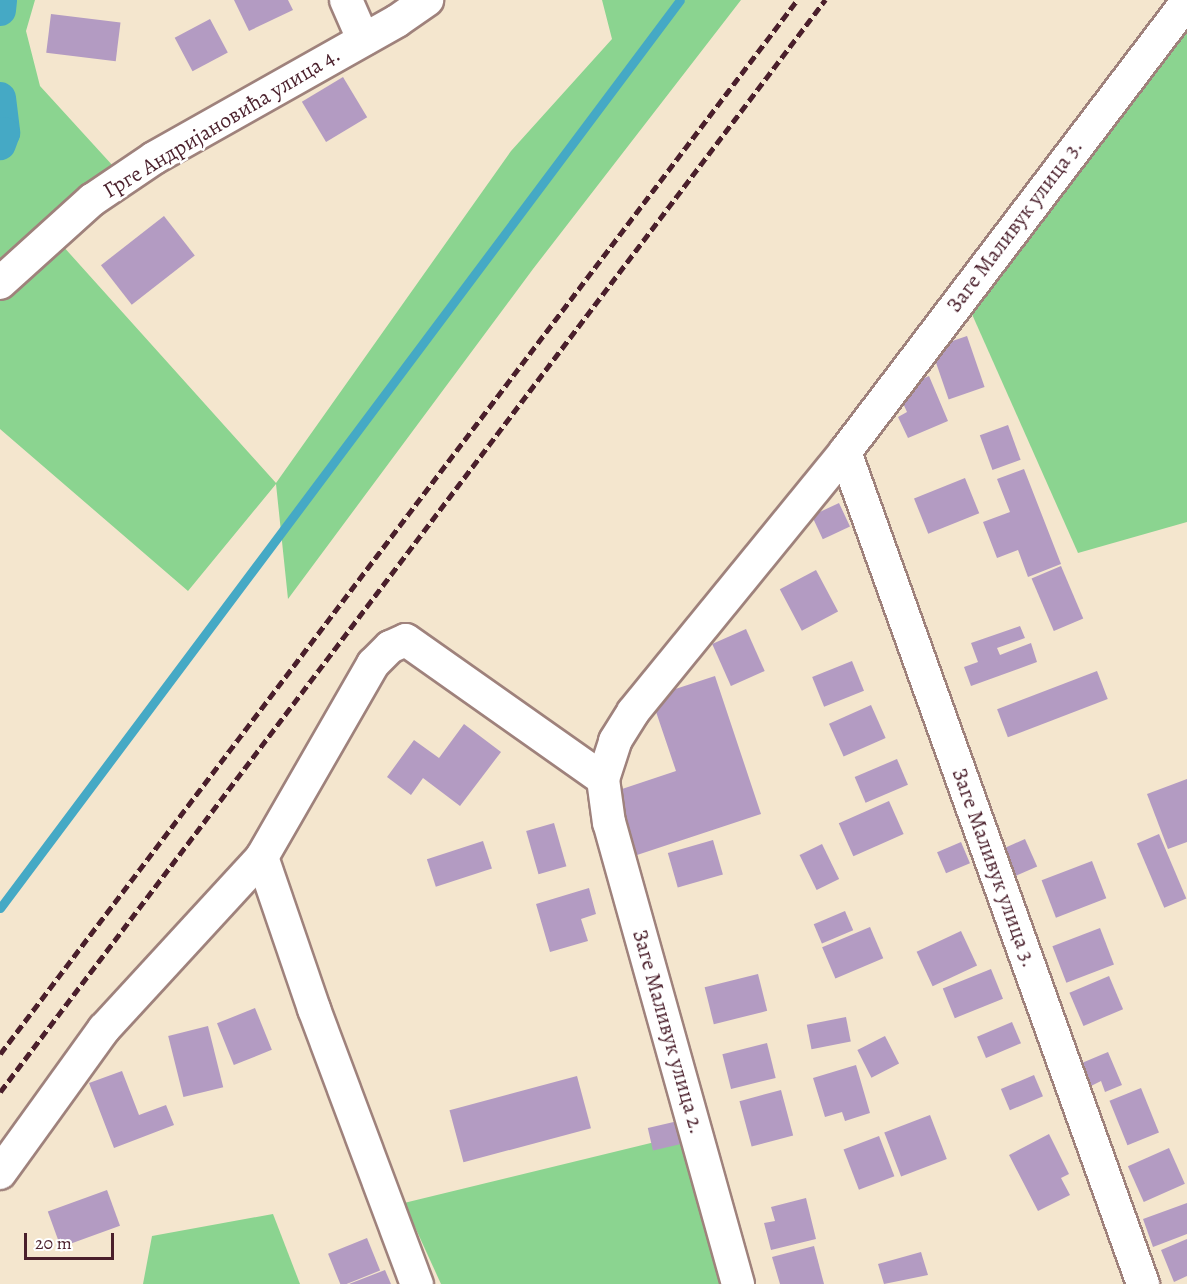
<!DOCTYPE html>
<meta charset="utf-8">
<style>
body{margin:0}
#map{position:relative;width:1187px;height:1284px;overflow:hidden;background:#f4e6ce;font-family:Alegreya,serif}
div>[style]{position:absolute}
.green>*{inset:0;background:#8bd490}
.stream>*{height:9px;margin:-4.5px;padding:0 4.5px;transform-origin:4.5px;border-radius:4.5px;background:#45a9c5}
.canal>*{height:32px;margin:-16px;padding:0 16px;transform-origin:16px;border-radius:16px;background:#45a9c5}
.building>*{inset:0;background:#b39bc2;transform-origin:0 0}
.roads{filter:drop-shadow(2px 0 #9f827c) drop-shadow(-2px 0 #9f827c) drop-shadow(0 2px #9f827c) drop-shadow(0 -2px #9f827c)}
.minor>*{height:32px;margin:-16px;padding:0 16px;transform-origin:16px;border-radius:16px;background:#fff}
.rail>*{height:4.5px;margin-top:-2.25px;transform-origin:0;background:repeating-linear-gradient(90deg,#4a1f2b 0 9px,transparent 0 13.5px)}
span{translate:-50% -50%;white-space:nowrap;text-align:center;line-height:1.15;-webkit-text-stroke:5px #fff;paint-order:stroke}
.street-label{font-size:22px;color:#4a1f2b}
.scale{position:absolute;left:24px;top:1233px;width:90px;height:27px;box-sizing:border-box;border:3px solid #4a1f2b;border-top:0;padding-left:8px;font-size:18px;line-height:21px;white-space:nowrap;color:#4a1f2b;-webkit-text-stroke:4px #fff;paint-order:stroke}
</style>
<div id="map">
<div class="green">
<i style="clip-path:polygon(0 0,35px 0,26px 31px,40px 86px,124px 178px,53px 235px,276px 483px,511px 151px,612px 39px,602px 0,741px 0,533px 269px,288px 599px,276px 484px,188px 591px,0 429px)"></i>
<i style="clip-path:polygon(1187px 2px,1187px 522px,1078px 553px,963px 294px)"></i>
<i style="clip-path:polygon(696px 1132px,739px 1284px,441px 1284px,404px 1203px)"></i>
<i style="clip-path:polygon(273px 1214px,300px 1284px,143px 1284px,152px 1236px)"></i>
</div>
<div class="stream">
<i style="left:0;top:908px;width:1134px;rotate:-53.17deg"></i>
</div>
<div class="canal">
<i style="left:0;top:10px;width:10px;rotate:-84deg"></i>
<i style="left:0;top:98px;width:35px;rotate:83deg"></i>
<i style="left:4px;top:133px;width:12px;rotate:110deg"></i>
</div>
<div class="building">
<i style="clip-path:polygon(234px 0,288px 0,293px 10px,249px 31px)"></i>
<i style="left:51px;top:14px;width:70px;height:39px;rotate:7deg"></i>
<i style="left:210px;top:19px;width:38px;height:40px;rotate:62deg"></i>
<i style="left:343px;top:77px;width:47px;height:48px;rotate:59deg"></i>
<i style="left:164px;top:216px;width:50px;height:80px;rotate:52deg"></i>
<i style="left:967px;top:336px;width:54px;height:38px;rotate:71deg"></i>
<i style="clip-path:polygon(929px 376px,948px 421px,908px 438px,898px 417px,907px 412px,897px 390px)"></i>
<i style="left:1008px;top:425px;width:37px;height:30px;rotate:70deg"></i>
<i style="clip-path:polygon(1024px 469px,1061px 564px,1028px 577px,1018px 550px,997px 558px,983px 522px,1010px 512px,997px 479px)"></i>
<i style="left:965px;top:478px;width:38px;height:55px;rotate:68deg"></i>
<i style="left:839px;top:503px;width:26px;height:30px;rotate:65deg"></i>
<i style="left:1061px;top:566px;width:57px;height:32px;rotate:67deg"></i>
<i style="left:816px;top:570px;width:47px;height:41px;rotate:62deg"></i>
<i style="clip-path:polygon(1020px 626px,1025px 638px,997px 648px,1000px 655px,1031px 643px,1037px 662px,971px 686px,964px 667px,978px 662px,971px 643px)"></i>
<i style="left:746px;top:629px;width:46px;height:37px;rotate:66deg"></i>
<i style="left:852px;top:661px;width:32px;height:43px;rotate:68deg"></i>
<i style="left:1097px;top:671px;width:30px;height:107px;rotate:69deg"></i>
<i style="clip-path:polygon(715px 676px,761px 814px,634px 856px,613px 792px,676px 771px,651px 697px)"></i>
<i style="left:871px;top:705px;width:36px;height:46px;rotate:66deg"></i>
<i style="clip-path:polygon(464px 724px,501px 752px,460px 806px,423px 778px,411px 795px,387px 777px,414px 740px,439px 758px)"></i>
<i style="left:897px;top:759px;width:28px;height:46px;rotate:67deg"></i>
<i style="clip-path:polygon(1187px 779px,1187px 842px,1168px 849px,1147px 794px)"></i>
<i style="left:889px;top:801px;width:36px;height:55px;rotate:66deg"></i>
<i style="left:554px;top:823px;width:45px;height:29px;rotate:74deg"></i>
<i style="left:1159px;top:834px;width:70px;height:24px;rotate:67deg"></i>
<i style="left:1025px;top:839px;width:30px;height:29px;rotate:66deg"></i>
<i style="left:713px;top:840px;width:36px;height:47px;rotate:74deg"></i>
<i style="left:483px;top:841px;width:29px;height:59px;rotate:72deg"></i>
<i style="left:961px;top:842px;width:23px;height:26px;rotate:67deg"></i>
<i style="left:822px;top:844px;width:39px;height:25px;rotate:64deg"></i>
<i style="left:1092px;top:861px;width:40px;height:54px;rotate:69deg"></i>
<i style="clip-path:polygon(589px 888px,596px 914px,581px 919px,588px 941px,550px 952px,536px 904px)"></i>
<i style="left:845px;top:911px;width:21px;height:34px;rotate:67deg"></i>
<i style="left:870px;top:927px;width:34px;height:52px;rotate:67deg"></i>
<i style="left:1100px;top:928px;width:39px;height:51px;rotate:69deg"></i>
<i style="left:961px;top:931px;width:38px;height:49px;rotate:65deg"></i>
<i style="left:991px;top:969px;width:32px;height:52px;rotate:68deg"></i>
<i style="left:758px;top:974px;width:38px;height:55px;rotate:76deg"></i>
<i style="left:1109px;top:976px;width:36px;height:43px;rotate:67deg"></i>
<i style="left:255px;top:1008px;width:45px;height:41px;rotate:68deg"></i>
<i style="left:846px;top:1017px;width:25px;height:40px;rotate:79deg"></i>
<i style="left:1012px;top:1022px;width:23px;height:38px;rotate:67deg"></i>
<i style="left:208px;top:1026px;width:63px;height:41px;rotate:76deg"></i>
<i style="left:885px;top:1036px;width:31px;height:31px;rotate:63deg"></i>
<i style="left:767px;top:1043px;width:36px;height:46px;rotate:76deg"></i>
<i style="clip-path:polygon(1108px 1052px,1122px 1085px,1105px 1092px,1101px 1081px,1087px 1088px,1077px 1065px)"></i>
<i style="clip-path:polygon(856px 1065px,870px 1113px,845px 1121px,842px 1112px,825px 1117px,813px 1078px)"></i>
<i style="clip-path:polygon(122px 1071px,139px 1115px,166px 1105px,174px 1125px,114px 1148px,89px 1083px)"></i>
<i style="left:1034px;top:1075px;width:23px;height:36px;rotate:67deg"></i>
<i style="left:577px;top:1076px;width:54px;height:132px;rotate:75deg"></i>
<i style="left:1141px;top:1088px;width:48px;height:34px;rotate:68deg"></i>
<i style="left:781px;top:1090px;width:47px;height:43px;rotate:75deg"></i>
<i style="left:930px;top:1115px;width:47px;height:49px;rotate:69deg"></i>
<i style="left:678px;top:1121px;width:23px;height:31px;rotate:77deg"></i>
<i style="clip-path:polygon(1049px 1134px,1069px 1174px,1061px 1178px,1070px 1195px,1038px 1211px,1009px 1155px)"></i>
<i style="left:879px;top:1136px;width:43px;height:38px;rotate:69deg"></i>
<i style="left:1169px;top:1148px;width:39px;height:45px;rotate:66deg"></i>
<i style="left:107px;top:1190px;width:38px;height:63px;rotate:70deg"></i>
<i style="clip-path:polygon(806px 1198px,816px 1239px,771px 1250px,764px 1223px,775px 1221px,771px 1207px)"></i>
<i style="clip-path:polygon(1187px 1203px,1187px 1234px,1153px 1247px,1143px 1219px)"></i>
<i style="left:367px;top:1238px;width:35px;height:42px;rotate:68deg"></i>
<i style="clip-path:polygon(1187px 1239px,1187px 1276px,1174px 1282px,1161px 1250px)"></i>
<i style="clip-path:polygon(814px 1246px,824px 1284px,780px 1284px,772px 1257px)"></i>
<i style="clip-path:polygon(921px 1252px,928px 1275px,884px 1284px,878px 1264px)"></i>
<i style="clip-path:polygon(385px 1270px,391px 1284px,349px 1284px)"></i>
</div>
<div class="roads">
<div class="minor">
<i style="left:346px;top:0;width:43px;rotate:66.4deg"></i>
<i style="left:0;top:283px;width:124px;rotate:-42.1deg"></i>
<i style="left:92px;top:200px;width:75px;rotate:-34.1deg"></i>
<i style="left:154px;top:158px;width:279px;rotate:-29.4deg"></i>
<i style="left:397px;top:21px;width:37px;rotate:-35deg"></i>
<i style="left:845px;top:452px;width:884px;rotate:70.29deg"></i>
<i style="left:262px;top:857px;width:161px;rotate:71.1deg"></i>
<i style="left:314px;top:1009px;width:294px;rotate:69.5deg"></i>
<i style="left:0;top:1173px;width:178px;rotate:-54.2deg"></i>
<i style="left:104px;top:1029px;width:234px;rotate:-47.4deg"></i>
<i style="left:262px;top:857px;width:223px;rotate:-60.1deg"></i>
<i style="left:373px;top:664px;width:24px;rotate:-45deg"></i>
<i style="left:390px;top:647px;width:17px;rotate:-24deg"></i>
<i style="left:406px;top:640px;width:241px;rotate:35.2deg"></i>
<i style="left:738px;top:1284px;width:479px;rotate:-105.6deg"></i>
<i style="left:609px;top:823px;width:44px;rotate:-97.8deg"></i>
<i style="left:603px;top:779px;width:40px;rotate:-72deg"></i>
<i style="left:615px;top:741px;width:34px;rotate:-58deg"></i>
<i style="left:633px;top:712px;width:335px;rotate:-50.8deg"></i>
<i style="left:845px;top:452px;width:565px;rotate:-52.77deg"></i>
</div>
</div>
<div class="rail">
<i style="left:0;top:1054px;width:1321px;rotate:-52.9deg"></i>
<i style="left:0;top:1092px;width:1369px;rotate:-52.93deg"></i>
</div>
<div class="street-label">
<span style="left:222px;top:123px;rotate:-31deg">Грге Андријановића улица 4.</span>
<span style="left:1015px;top:226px;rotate:-53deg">Заге Маливук улица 3.</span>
<span style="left:994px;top:868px;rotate:70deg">Заге Маливук улица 3.</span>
<span style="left:668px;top:1032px;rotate:74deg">Заге Маливук улица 2.</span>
</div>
<div class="scale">20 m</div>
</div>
